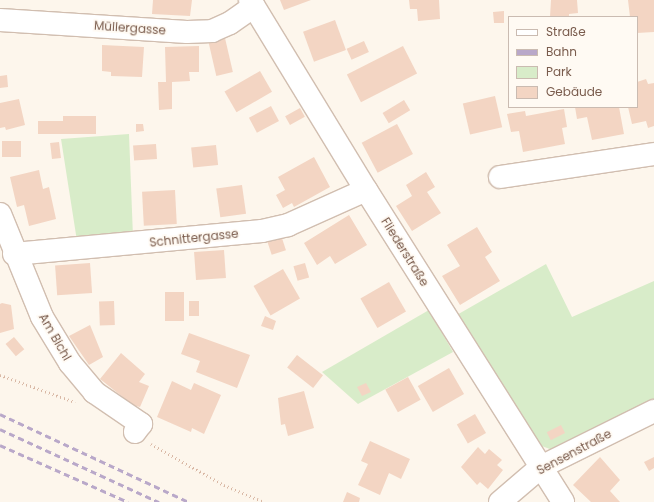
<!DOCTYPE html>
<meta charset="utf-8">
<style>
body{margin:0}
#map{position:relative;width:654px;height:502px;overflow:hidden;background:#fdf6ec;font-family:Poppins,sans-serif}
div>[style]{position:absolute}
.green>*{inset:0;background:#d8ecc9}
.building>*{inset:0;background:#f3d5c3;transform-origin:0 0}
.path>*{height:2.5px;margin-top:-1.25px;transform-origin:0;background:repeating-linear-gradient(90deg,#d9b8a5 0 1px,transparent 0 4px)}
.roads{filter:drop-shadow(1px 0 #d1beb0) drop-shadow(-1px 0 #d1beb0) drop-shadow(0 1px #d1beb0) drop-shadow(0 -1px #d1beb0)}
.street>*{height:22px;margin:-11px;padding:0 11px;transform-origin:11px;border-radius:11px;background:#fff}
.rail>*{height:3px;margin-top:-1.5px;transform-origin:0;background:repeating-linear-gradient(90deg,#b9a8c9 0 6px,transparent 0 10px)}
span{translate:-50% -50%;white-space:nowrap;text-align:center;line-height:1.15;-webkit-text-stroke:3.5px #fffaf3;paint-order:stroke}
.street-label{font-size:12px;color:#7a5c4d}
.legend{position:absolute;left:508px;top:16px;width:130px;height:92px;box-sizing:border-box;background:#fffaf3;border:1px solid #cabbb1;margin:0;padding:5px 7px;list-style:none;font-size:12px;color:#7a5c4d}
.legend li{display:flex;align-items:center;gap:8px;height:20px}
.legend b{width:20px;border:1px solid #cabbb1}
</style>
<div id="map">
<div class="green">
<i style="clip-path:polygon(129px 134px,133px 237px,77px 241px,61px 139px)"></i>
<i style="clip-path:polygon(546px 264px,572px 317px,654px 281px,654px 399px,555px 451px,534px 443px,455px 316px)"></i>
<i style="clip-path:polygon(429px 310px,453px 352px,358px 404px,322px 372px)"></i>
</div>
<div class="building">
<i style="clip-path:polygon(153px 0,192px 0,190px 16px,152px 14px)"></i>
<i style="clip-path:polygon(280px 0,311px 0,284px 10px)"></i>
<i style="clip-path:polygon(409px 0,439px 0,440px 19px,418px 21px,417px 9px,410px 9px)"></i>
<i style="clip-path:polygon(551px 0,577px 0,578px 13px,569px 14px,569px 17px,550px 17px)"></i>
<i style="clip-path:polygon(628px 0,654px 0,654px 32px,637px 33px,637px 17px,630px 17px)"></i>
<i style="clip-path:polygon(504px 11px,504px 23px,494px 23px,493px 12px)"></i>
<i style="left:335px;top:20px;width:32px;height:34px;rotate:70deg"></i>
<i style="left:225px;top:38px;width:35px;height:17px;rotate:77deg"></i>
<i style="left:364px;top:41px;width:12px;height:19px;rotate:66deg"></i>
<i style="clip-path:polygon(102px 45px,144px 47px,142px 77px,111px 76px,111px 72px,102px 71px)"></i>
<i style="clip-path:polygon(199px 46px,199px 72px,189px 72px,190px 81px,172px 82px,172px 109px,159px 110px,158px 82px,166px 82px,165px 47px)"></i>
<i style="left:403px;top:46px;width:31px;height:63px;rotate:63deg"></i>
<i style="left:260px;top:71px;width:24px;height:41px;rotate:60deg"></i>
<i style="clip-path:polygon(7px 75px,8px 87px,0 88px,0 76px)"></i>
<i style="clip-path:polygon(646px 79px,648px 84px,654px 83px,654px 126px,648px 128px,646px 121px,632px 124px,628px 107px,637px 107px,637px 82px)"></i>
<i style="left:495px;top:96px;width:32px;height:33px;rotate:77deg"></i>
<i style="clip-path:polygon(19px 99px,25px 125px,6px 130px,5px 127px,0 128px,0 103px)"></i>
<i style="left:404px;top:100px;width:12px;height:25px;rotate:59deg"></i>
<i style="left:271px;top:106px;width:17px;height:25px;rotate:62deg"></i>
<i style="clip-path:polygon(575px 107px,619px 107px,624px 134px,592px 140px,587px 117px,577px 119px)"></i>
<i style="left:300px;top:108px;width:10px;height:17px;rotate:61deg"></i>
<i style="clip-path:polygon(564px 109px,567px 127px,562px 128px,565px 144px,523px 152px,519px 131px,511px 132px,507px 114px,525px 111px,526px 116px)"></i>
<i style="clip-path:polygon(63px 116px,96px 116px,96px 134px,38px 134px,38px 121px,63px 121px)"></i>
<i style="clip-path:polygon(136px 124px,143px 124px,144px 131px,136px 132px)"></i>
<i style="left:397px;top:124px;width:34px;height:40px;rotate:62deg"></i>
<i style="left:21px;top:141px;width:16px;height:19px;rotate:90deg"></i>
<i style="left:59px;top:142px;width:16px;height:9px;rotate:83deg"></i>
<i style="left:156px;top:144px;width:15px;height:23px;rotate:86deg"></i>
<i style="left:216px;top:145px;width:20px;height:25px;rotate:84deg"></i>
<i style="clip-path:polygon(314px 157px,330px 187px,294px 207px,292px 203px,283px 208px,276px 195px,285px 190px,278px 177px)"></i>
<i style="clip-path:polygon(39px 170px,43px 189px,49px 187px,56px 219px,29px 226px,24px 205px,17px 207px,10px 177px)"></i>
<i style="clip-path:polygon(426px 172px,435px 187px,427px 192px,441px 213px,412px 231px,396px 206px,412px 196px,406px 185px)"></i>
<i style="left:242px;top:185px;width:29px;height:26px;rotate:82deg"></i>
<i style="left:175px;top:190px;width:34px;height:33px;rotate:87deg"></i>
<i style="clip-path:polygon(349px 215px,367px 245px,335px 264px,330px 256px,317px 265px,304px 243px)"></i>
<i style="clip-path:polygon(477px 227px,492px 252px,485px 257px,500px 281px,460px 305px,442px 276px,460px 266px,447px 245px)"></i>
<i style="left:281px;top:235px;width:16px;height:15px;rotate:72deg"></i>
<i style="left:224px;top:250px;width:28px;height:30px;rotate:86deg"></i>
<i style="left:90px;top:263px;width:30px;height:35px;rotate:86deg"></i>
<i style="left:305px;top:263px;width:15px;height:12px;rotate:74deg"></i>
<i style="left:283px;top:269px;width:34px;height:34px;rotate:60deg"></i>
<i style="left:389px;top:282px;width:34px;height:33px;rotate:60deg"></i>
<i style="left:165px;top:292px;width:19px;height:29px"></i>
<i style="left:114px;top:301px;width:24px;height:15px;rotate:88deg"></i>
<i style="left:189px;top:301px;width:10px;height:15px"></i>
<i style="clip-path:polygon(2px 303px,11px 305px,14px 329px,0 333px,0 304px)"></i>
<i style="clip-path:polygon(265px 316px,276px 321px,273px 330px,261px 326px)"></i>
<i style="clip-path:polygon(90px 325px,103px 357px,89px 365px,69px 336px)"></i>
<i style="clip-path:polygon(189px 333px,250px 355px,237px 388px,196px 372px,200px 361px,181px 354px)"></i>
<i style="left:14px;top:337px;width:16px;height:11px;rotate:50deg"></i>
<i style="clip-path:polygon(121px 353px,145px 374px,139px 382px,149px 386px,140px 407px,122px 402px,124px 398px,100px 379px)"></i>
<i style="left:297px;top:355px;width:33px;height:16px;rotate:38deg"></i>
<i style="left:449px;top:368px;width:30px;height:36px;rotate:60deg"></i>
<i style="left:408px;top:377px;width:26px;height:26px;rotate:61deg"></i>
<i style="clip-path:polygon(172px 381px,191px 390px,194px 383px,221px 395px,204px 434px,192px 428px,191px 432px,157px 417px)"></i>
<i style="clip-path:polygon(366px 383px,371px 392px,362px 396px,357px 387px)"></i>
<i style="clip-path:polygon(304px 391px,314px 428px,288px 436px,285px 424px,281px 425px,278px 398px)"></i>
<i style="left:475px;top:414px;width:22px;height:21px;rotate:60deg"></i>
<i style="left:561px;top:425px;width:9px;height:16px;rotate:63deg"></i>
<i style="clip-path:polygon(370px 441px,410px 459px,401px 479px,389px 473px,380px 495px,358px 485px,368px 464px,361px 461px)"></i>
<i style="clip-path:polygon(478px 447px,485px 454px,489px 449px,502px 460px,497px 465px,503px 470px,488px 489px,480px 482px,477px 485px,461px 467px)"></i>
<i style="clip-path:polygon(600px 457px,620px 480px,610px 491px,620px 502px,591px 502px,573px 485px)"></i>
<i style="clip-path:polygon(654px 457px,654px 468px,649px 471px,644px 462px)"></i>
<i style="clip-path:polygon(347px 492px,360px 498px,359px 502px,343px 502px)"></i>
</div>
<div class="path">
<i style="left:0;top:375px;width:80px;rotate:19.8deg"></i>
<i style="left:151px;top:444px;width:84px;rotate:29.3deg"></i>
<i style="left:224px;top:485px;width:43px;rotate:23deg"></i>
</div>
<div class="roads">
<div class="street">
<i style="left:250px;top:0;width:223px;rotate:58.6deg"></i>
<i style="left:366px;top:190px;width:369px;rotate:57.7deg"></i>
<i style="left:0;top:20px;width:187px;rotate:3.7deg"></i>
<i style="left:187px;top:32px;width:25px;rotate:-2deg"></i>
<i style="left:212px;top:31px;width:20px;rotate:-24deg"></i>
<i style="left:230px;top:23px;width:29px;rotate:-35deg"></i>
<i style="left:500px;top:177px;width:156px;rotate:-8.5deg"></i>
<i style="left:0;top:214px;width:111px;rotate:67.8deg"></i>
<i style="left:42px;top:317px;width:54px;rotate:58.7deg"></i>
<i style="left:70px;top:363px;width:38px;rotate:50deg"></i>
<i style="left:94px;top:392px;width:57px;rotate:34.2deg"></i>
<i style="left:141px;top:424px;width:10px;rotate:127deg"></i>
<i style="left:14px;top:254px;width:249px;rotate:-5.3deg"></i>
<i style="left:262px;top:231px;width:27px;rotate:-13deg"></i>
<i style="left:288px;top:225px;width:85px;rotate:-24.2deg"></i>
<i style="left:500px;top:502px;width:54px;rotate:-40.5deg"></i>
<i style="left:541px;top:467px;width:126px;rotate:-26.4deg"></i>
</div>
</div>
<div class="rail">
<i style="left:0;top:414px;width:208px;rotate:25deg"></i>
<i style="left:0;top:429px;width:175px;rotate:24.7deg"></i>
<i style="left:0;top:445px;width:140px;rotate:24deg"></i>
</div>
<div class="street-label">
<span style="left:130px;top:28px;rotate:4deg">Müllergasse</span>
<span style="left:194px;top:238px;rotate:-6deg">Schnittergasse</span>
<span style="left:405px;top:252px;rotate:58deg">Fliederstraße</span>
<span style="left:55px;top:337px;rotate:60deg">Am Bichl</span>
<span style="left:574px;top:452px;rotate:-28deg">Sensenstraße</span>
</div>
<ul class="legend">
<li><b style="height:5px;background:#fff"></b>Straße</li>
<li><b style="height:5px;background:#b9a8c9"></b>Bahn</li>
<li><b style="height:11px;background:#d8ecc9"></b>Park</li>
<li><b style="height:11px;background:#f3d5c3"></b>Gebäude</li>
</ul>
</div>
